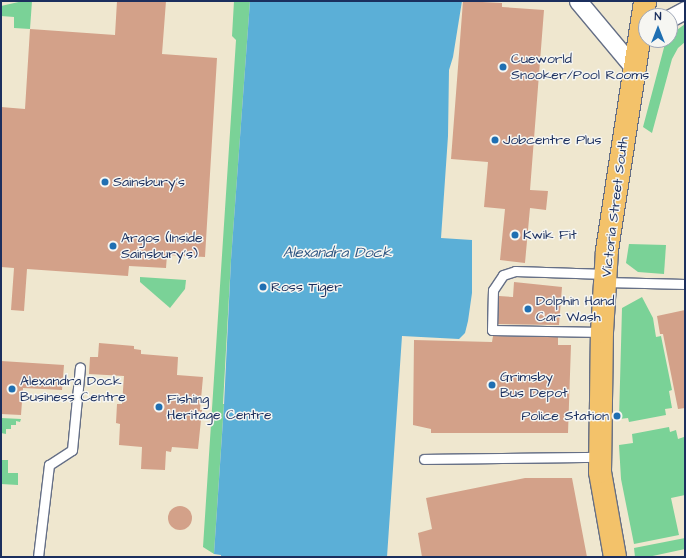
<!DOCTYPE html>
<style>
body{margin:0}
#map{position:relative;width:686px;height:558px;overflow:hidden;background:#efe7cf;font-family:"Architects Daughter",sans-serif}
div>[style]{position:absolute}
.green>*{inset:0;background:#7ad297}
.water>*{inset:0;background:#5bafd7}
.building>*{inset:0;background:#d3a189}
.round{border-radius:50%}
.roads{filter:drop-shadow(1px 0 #656f86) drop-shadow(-1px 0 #656f86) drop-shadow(0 1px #656f86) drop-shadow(0 -1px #656f86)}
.lane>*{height:9px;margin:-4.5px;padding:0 4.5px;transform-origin:4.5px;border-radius:4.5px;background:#fff}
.street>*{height:17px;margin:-8.5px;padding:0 8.5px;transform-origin:8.5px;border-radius:8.5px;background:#fff}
.highway>*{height:22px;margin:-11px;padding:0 11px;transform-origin:11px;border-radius:11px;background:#f3c26a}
.dots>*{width:11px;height:11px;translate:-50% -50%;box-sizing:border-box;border:2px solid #f6f6f2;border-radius:50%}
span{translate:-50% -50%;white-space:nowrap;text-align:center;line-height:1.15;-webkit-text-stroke:3px #f6f6f2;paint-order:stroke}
.poi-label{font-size:14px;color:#1b2f5e}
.left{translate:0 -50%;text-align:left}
.right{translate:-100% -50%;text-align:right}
.street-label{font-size:14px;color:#1b2f5e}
.water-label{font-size:15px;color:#2e5582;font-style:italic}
.frame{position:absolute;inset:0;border:2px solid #1b2f5e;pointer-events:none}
.north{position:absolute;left:638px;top:8px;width:40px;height:40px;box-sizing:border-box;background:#f6f6f2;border:1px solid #9ea6b7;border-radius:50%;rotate:0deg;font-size:11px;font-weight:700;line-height:16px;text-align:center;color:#1b2f5e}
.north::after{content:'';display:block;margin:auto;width:14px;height:18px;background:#1f6fb2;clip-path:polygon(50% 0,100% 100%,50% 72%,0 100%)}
</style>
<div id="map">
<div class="green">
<i style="clip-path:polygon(23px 1px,32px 1px,30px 29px,14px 28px,14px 17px,1px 16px,1px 6px)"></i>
<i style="clip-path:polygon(234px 1px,250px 1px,231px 260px,223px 404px,224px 404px,214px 554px,203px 547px,236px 40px,232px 36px)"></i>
<i style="clip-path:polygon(685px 24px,685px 42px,678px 48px,672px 59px,652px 133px,643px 127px,666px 40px,670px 40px,670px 35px)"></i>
<i style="clip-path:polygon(629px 244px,666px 245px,664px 274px,638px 272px,626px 263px)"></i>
<i style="clip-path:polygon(140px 277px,186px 280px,185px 289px,170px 308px,140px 282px)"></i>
<i style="clip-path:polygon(642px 297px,653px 318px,656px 337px,661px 336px,672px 390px,669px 391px,672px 408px,665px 409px,666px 415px,629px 422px,628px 418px,619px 419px,622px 308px)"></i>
<i style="clip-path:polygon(1px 418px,21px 419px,20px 422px,16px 421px,16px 425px,11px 425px,11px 429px,6px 429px,6px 434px,1px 433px)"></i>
<i style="clip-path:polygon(669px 427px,670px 432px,676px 430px,678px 439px,684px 437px,685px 440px,685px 495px,671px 498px,679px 535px,634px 544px,621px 479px,619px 445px,633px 443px,632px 434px)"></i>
<i style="clip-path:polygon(1px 460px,8px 460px,8px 473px,18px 473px,18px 485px,1px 484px)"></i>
<i style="clip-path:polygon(685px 538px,685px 549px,648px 557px,635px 557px,634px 548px)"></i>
</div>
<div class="water">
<i style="clip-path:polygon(250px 1px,462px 1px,453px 57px,449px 70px,448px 136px,441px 238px,472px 240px,472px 293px,468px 321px,465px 333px,459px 339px,402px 336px,387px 557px,221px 557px,221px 555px,214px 554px,224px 405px,231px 260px)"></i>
</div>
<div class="building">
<i style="clip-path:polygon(117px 1px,166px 1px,162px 54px,217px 58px,205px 257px,167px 255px,166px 268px,129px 266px,128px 276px,27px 269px,24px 311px,11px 310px,14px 268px,1px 267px,1px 107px,25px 109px,30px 29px,115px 35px)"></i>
<i style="clip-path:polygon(463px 1px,502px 3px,502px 7px,544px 10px,530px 190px,548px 191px,546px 210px,530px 208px,525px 263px,500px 260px,505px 209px,484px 207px,488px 162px,451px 159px)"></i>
<i style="clip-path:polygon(514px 282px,562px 287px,559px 325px,498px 324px,499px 296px,513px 297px)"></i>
<i style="clip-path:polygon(685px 310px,685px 408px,678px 409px,663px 334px,660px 334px,657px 316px)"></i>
<i style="clip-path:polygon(493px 336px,558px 337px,558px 345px,571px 345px,568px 433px,431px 433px,431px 429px,413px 425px,414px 340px,492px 342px)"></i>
<i style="clip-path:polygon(99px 343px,134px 346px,134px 349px,141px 350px,141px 354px,178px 357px,177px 375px,203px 377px,200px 410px,202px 410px,198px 449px,172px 447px,171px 452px,166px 451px,165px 470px,141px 469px,142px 447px,119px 445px,120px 424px,116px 423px,117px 404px,122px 404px,124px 376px,89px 374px,90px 357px,98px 357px)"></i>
<i style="clip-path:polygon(1px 361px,64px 365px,62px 390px,23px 388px,21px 415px,1px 414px)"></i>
<i style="clip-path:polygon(525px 478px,572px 478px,587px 557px,422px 557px,418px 533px,432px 529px,426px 498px)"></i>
<i class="round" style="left:168px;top:506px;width:24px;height:24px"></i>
</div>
<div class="roads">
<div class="lane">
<i style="left:605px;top:282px;width:80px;rotate:1.4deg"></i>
<i style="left:602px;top:332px;width:110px;rotate:-179deg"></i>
<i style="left:492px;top:330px;width:40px;rotate:-88.6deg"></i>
<i style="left:493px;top:290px;width:18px;rotate:-56deg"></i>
<i style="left:503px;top:275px;width:13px;rotate:-18deg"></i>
<i style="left:515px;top:271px;width:91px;rotate:1.9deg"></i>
<i style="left:424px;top:459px;width:176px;rotate:-0.7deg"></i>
<i style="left:38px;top:557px;width:93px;rotate:-83.2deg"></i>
<i style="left:49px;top:465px;width:27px;rotate:-33deg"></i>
<i style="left:72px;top:450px;width:83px;rotate:-84.5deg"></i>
</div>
<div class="street">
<i style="left:578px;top:1px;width:87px;rotate:50.1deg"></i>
<i style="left:670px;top:18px;width:17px;rotate:-28deg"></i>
</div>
<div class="highway">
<i style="left:615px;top:557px;width:86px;rotate:-100deg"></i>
<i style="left:600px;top:472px;width:140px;rotate:-89.2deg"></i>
<i style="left:602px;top:332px;width:82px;rotate:-86.5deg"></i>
<i style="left:607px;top:250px;width:252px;rotate:-81.3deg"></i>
</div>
</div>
<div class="dots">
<i style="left:503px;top:67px;background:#1f6fb2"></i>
<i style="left:495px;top:140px;background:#1f6fb2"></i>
<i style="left:105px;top:182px;background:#1f6fb2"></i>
<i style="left:515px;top:235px;background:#1f6fb2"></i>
<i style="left:113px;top:246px;background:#1f6fb2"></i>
<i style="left:263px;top:287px;background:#1f6fb2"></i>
<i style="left:528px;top:309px;background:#1f6fb2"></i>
<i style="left:492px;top:385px;background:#1f6fb2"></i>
<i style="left:12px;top:389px;background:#1f6fb2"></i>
<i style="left:159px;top:407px;background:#1f6fb2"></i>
<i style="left:617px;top:416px;background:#1f6fb2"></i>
</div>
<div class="poi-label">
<span class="left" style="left:511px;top:67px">Cueworld<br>Snooker/Pool Rooms</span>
<span class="left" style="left:503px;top:140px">Jobcentre Plus</span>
<span class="left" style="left:113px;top:182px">Sainsbury's</span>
<span class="left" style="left:523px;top:235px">Kwik Fit</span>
<span class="left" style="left:121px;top:246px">Argos (Inside<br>Sainsbury's)</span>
<span class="left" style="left:271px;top:287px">Ross Tiger</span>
<span class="left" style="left:536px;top:309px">Dolphin Hand<br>Car Wash</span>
<span class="left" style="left:500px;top:385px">Grimsby<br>Bus Depot</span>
<span class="left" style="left:20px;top:389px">Alexandra Dock<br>Business Centre</span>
<span class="left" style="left:167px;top:407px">Fishing<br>Heritage Centre</span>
<span class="right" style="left:609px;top:416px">Police Station</span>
</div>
<div class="street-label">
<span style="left:615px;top:207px;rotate:-83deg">Victoria Street South</span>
</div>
<div class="water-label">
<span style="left:337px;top:253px">Alexandra Dock</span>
</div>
<div class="frame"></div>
<div class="north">N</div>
</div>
